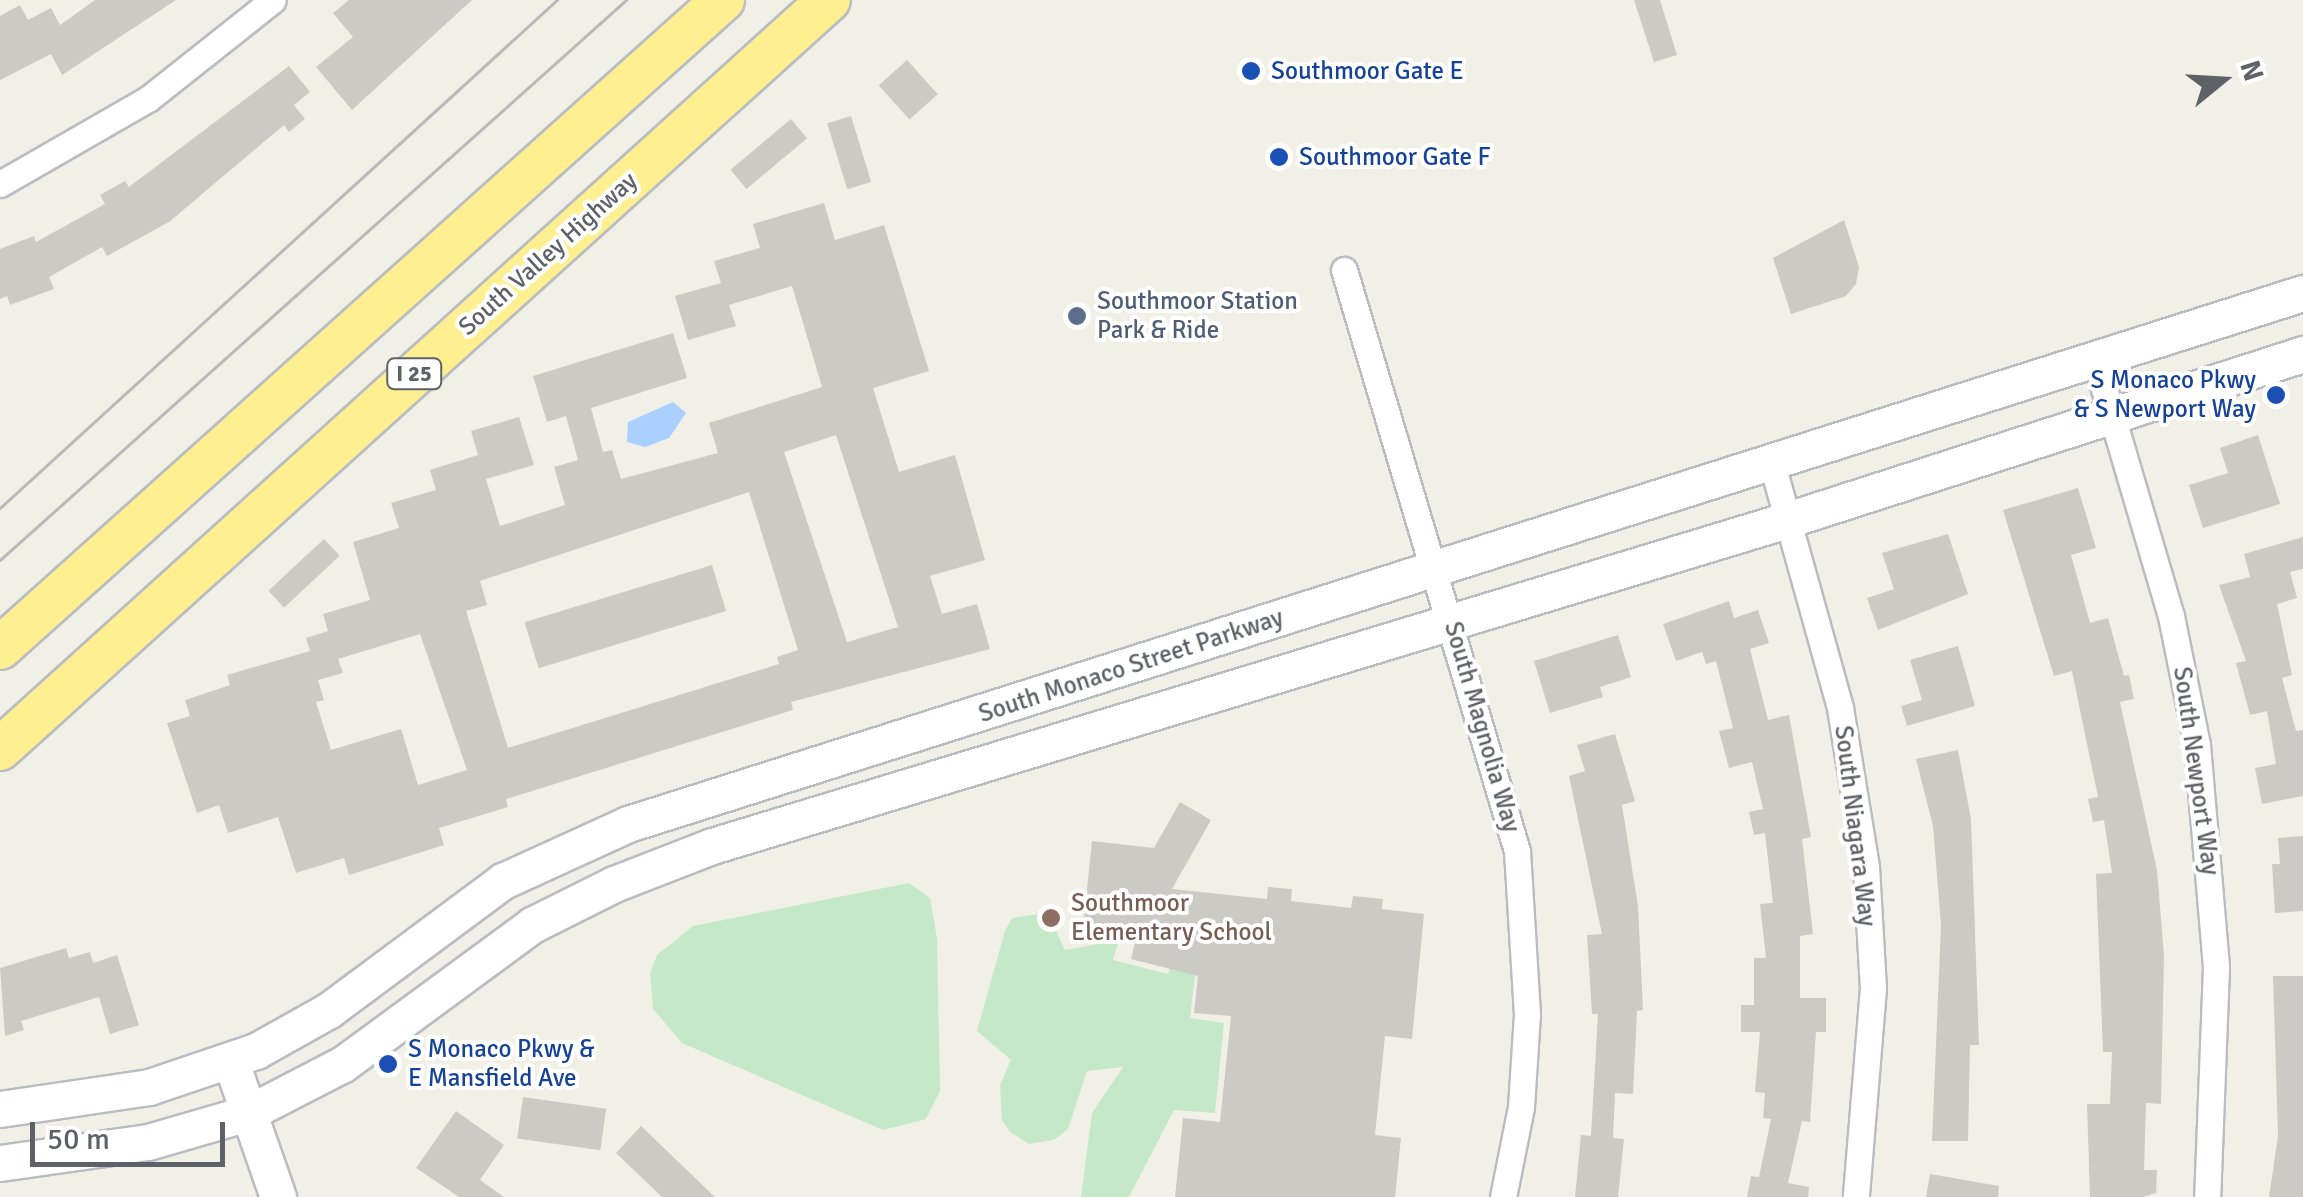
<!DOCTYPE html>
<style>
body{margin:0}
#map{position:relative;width:2303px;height:1197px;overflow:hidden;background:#f1f0e7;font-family:Signika,sans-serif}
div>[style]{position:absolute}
.green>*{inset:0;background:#c4e8c8}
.water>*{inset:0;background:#a9d0ff}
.building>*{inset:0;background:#cccac4;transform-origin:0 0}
.roads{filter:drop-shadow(2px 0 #b9bcc1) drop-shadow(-2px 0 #b9bcc1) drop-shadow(0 2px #b9bcc1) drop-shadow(0 -2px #b9bcc1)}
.street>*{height:25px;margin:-12.5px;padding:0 12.5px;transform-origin:12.5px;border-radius:12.5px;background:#fff}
.secondary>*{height:35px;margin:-17.5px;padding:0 17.5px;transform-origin:17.5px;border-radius:17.5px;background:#fff}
.highway>*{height:42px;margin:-21px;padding:0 21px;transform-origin:21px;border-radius:21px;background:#feef91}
.tram>*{height:2.5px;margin:-1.25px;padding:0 1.25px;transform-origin:1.25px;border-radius:1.25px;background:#b8b9b9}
.dots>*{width:28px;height:28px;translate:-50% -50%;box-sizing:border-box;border:5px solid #fff;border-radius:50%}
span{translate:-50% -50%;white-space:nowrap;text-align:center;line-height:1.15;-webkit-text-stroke:8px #fff;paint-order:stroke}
.shield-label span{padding:2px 8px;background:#fff;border:2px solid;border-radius:8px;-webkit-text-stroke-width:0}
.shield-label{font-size:22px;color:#5e6268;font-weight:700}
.transit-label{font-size:25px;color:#164399}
.left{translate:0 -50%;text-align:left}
.right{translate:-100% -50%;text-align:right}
.street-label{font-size:25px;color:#5e6268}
.service-label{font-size:25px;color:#4e5e75}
.education-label{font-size:25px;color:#785e54}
.north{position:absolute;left:2173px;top:30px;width:100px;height:100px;-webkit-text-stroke:8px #fff;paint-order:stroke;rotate:72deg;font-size:28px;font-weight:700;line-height:40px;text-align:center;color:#5e6268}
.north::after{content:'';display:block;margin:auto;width:35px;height:45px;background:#5e6268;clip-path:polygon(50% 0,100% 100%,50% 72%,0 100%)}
.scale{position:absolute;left:30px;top:1122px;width:195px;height:45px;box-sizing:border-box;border:5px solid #5e6268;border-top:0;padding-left:12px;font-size:30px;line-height:35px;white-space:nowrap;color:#5e6268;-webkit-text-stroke:8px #fff;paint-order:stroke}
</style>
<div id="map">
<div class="green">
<i style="clip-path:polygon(909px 883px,930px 898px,937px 938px,940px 1091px,926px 1119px,883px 1130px,682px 1043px,653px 1009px,650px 973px,657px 955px,693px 926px)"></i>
<i style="clip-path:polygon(1187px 896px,1204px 897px,1190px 1018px,1224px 1023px,1215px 1113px,1174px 1110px,1129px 1197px,1081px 1197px,1092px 1113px,1123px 1067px,1087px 1071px,1068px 1129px,1054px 1140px,1029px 1144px,1010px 1132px,1002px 1120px,1000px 1085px,1011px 1060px,977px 1031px,1005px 931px,1012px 918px,1038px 914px,1051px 920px,1065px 950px,1119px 940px,1113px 960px,1168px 974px)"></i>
</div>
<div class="water">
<i style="clip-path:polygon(673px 402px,686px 413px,669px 438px,645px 447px,627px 442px,628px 422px)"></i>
</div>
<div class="building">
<i style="clip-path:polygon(95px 0,176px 0,62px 75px,51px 54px,0 80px,0 16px,20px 5px,28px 20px,51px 8px,60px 25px)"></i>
<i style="clip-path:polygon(349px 0,472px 0,352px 110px,316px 67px,353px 37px,333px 13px)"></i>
<i style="clip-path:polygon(1634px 0,1660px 0,1677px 55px,1654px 62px)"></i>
<i style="left:907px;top:60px;width:46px;height:38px;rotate:48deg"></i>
<i style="clip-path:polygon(289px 66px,310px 92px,294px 105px,305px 119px,289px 132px,284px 125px,169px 222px,107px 256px,102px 247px,49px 277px,54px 289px,10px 305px,7px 296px,0 299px,0 249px,34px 236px,36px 242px,105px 204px,100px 195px,125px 181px,129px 187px)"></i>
<i style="left:851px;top:116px;width:69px;height:25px;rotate:73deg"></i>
<i style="left:791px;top:119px;width:25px;height:79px;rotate:50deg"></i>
<i style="clip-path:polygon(evenodd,824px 203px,835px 240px,884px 225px,929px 371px,873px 388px,899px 472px,955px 455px,985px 560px,930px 576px,942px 614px,977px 604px,990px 649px,791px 702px,793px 710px,506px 799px,508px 807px,439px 828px,444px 845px,349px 875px,344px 858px,296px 873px,278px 817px,228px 833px,219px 805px,197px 813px,167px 723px,190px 716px,185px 700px,230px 685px,227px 675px,310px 651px,306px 638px,328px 631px,323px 614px,370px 600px,353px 542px,399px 528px,391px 503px,436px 490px,430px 470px,478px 455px,471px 431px,519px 417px,534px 465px,486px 479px,500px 526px,565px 505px,554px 467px,578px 460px,566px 416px,547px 422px,533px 376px,673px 333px,687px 378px,591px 408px,603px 452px,612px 450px,621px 479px,718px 453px,709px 423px,822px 387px,792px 286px,729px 305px,736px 326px,688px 340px,675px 296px,721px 283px,714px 261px,760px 248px,753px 224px,824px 203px,836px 435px,898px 627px,847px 642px,784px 452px,836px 435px,824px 203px,749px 492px,798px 650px,777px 657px,779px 664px,508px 748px,466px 611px,487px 605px,480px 581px,749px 492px,824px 203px,420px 634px,467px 770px,418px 785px,401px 729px,331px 750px,316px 702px,324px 700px,318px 680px,343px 673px,338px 659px,420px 634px)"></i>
<i style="clip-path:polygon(1844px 220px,1859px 267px,1856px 284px,1846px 296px,1791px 314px,1773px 258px)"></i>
<i style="clip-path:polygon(2258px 435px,2280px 504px,2203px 528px,2189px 485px,2228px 473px,2220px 448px)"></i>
<i style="clip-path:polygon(2078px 488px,2096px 548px,2071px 555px,2090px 623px,2108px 618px,2124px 676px,2129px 675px,2134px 699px,2120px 702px,2157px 870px,2164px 956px,2161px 1104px,2146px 1103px,2144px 1170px,2157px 1170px,2156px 1193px,2143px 1197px,2090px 1197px,2087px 1104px,2110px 1104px,2112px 1052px,2103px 1052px,2096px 874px,2112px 873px,2104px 820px,2093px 822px,2088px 799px,2098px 797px,2072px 671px,2054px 676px,2003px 510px)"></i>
<i style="clip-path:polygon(1948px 534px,1968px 594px,1878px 630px,1867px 598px,1894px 589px,1882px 553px)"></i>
<i style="clip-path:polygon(2303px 537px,2303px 569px,2290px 572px,2297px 598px,2277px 604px,2292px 675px,2282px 678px,2296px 731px,2303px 730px,2303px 796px,2262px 804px,2255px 768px,2276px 764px,2267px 711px,2250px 715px,2236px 663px,2246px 661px,2219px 585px,2250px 577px,2244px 554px)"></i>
<i style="left:324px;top:539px;width:23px;height:76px;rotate:47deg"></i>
<i style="left:712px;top:565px;width:48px;height:196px;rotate:73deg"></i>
<i style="clip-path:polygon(1729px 601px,1734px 618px,1758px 610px,1769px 643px,1750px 649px,1768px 720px,1789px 715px,1811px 837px,1802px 839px,1813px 934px,1800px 936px,1800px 998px,1826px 998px,1826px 1032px,1816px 1032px,1810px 1122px,1802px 1121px,1788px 1183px,1809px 1187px,1808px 1197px,1747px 1197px,1751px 1176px,1759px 1177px,1771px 1119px,1763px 1118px,1765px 1093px,1755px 1092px,1760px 1032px,1741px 1032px,1741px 1005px,1754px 1005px,1754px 958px,1766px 958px,1760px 904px,1773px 903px,1765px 833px,1754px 835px,1749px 812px,1763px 809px,1752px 762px,1729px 768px,1719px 731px,1733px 728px,1716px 661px,1706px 664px,1702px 652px,1676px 661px,1663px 624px)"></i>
<i style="clip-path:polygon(1618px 635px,1631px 677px,1600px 687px,1603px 697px,1550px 713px,1534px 661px)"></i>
<i style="clip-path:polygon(1958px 646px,1975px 706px,1907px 726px,1901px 706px,1922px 700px,1910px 660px)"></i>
<i style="clip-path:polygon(1615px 734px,1635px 801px,1622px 805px,1638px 906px,1643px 1010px,1637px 1011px,1633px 1094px,1615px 1093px,1613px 1138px,1624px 1139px,1618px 1197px,1575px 1197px,1581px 1135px,1591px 1136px,1598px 1014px,1592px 1014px,1587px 935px,1602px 934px,1569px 776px,1585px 771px,1577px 745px)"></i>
<i style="clip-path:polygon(1958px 750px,1971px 819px,1979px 1045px,1970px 1045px,1968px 1141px,1932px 1141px,1941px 925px,1933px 826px,1916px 759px)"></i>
<i style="clip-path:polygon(1180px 802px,1211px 820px,1172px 889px,1267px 899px,1268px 887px,1292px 889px,1291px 901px,1351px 908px,1353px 896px,1383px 899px,1382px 909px,1424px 914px,1412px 1039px,1385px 1036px,1375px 1135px,1401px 1138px,1395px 1197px,1175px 1197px,1183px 1118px,1220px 1122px,1231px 1016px,1194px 1013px,1198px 976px,1131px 959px,1137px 934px,1083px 928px,1092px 841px,1154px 848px)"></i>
<i style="clip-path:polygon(2303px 836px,2303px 911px,2275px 913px,2272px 864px,2280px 864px,2278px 838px)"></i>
<i style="clip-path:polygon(66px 948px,69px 958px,90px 952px,93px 963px,117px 955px,139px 1025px,110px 1034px,99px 997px,21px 1021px,24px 1030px,5px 1036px,0 968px)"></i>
<i style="clip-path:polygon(2273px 976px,2303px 976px,2303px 1197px,2269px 1197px,2278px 1136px)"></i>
<i style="left:523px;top:1097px;width:84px;height:42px;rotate:8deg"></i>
<i style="clip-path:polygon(456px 1111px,504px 1145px,480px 1180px,504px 1197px,459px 1197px,416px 1168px)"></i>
<i style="clip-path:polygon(641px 1126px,715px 1197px,662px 1197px,616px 1153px)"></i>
<i style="clip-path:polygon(1930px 1174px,1999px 1186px,1998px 1197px,1926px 1197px)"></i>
</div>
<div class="roads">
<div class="street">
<i style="left:0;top:184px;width:171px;rotate:-29.9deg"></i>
<i style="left:148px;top:99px;width:159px;rotate:-38.4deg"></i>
<i style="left:1344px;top:270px;width:606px;rotate:73.42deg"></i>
<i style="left:1517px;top:851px;width:163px;rotate:86.5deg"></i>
<i style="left:1527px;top:1014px;width:93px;rotate:93.7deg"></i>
<i style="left:1521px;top:1107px;width:92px;rotate:101.3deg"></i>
<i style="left:2095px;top:358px;width:269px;rotate:73.6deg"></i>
<i style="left:2171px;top:616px;width:132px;rotate:78.6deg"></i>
<i style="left:2197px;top:745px;width:223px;rotate:85.1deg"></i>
<i style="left:2216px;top:967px;width:230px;rotate:92.2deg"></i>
<i style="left:1772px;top:464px;width:253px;rotate:74.4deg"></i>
<i style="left:1840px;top:708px;width:161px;rotate:80.7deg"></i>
<i style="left:1866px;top:867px;width:121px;rotate:86.7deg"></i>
<i style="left:1873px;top:988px;width:210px;rotate:94.7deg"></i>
</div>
<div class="secondary">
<i style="left:231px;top:1062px;width:143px;rotate:70.8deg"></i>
<i style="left:0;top:1109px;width:151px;rotate:-8.4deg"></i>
<i style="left:149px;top:1087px;width:113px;rotate:-18.6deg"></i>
<i style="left:256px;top:1051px;width:84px;rotate:-29.3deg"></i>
<i style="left:329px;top:1010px;width:217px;rotate:-36.6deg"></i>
<i style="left:503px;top:881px;width:137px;rotate:-24.5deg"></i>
<i style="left:628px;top:824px;width:1757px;rotate:-17.59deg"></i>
<i style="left:0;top:1163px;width:149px;rotate:-8.1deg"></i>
<i style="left:148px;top:1142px;width:104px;rotate:-16.2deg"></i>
<i style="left:248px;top:1113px;width:107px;rotate:-27.3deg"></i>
<i style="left:343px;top:1064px;width:235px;rotate:-36.3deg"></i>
<i style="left:532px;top:925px;width:92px;rotate:-26.6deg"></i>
<i style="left:614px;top:884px;width:105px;rotate:-21.2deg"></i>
<i style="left:712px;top:846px;width:1123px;rotate:-16.87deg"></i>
<i style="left:1787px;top:520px;width:542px;rotate:-17.83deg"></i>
</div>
<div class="highway">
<i style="left:0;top:648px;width:971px;rotate:-41.87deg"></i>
<i style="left:0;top:749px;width:1117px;rotate:-42.1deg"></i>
</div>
</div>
<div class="tram">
<i style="left:0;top:508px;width:754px;rotate:-42.37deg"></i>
<i style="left:0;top:560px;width:840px;rotate:-41.81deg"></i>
</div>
<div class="dots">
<i style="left:1251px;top:71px;background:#1a4fb4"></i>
<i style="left:1279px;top:157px;background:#1a4fb4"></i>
<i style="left:1077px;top:316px;background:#5c6f8a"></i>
<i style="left:2276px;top:395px;background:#1a4fb4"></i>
<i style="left:1051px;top:918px;background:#8d6e63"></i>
<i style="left:388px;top:1064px;background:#1a4fb4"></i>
</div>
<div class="shield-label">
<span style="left:414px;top:374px">I 25</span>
</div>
<div class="transit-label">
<span class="left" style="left:1271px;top:71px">Southmoor Gate E</span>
<span class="left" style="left:1299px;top:157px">Southmoor Gate F</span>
<span class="right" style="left:2256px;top:395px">S Monaco Pkwy<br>&amp; S Newport Way</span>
<span class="left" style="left:408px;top:1064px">S Monaco Pkwy &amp;<br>E Mansfield Ave</span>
</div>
<div class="street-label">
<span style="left:548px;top:254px;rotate:-42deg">South Valley Highway</span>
<span style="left:1131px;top:666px;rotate:-18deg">South Monaco Street Parkway</span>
<span style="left:1482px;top:727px;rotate:74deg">South Magnolia Way</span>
<span style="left:2196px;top:771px;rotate:82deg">South Newport Way</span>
<span style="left:1855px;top:826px;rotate:83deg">South Niagara Way</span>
</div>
<div class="service-label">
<span class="left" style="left:1097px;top:316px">Southmoor Station<br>Park &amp; Ride</span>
</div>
<div class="education-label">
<span class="left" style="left:1071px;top:918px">Southmoor<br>Elementary School</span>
</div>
<div class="north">N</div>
<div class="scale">50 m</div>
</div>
